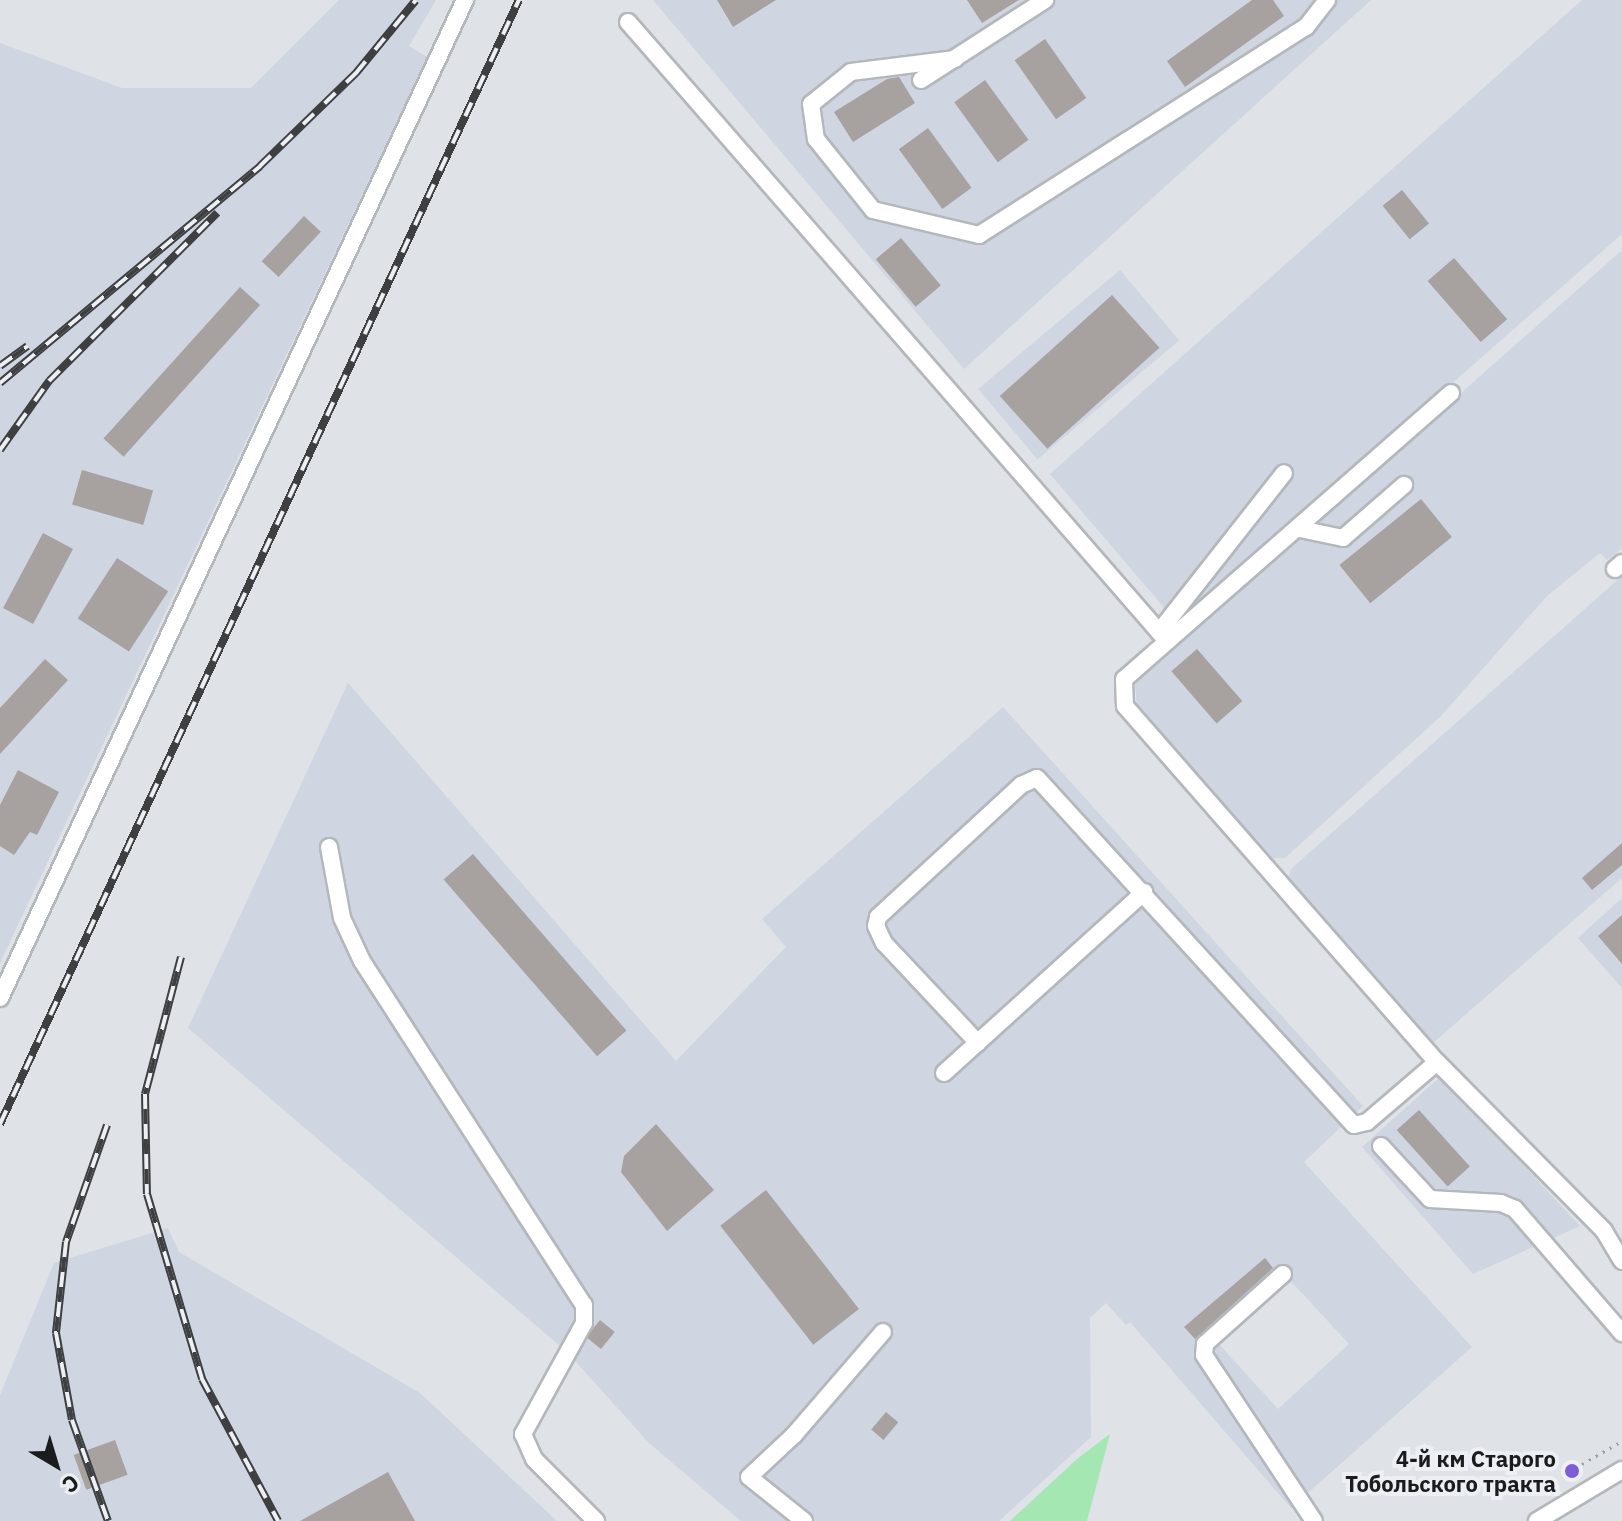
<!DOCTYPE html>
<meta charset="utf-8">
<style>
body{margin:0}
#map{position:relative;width:1622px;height:1521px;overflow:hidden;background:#dfe2e7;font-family:"IBM Plex Sans",sans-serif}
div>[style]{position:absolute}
.built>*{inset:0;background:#cfd6e1;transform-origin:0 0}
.green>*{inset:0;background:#a4e7b3}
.building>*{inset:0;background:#a7a19f;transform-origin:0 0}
.path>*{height:3px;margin-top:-1.5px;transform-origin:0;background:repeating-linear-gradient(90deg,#9c9ea2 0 2px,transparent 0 8px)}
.roads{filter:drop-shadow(2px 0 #b4b7bb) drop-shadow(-2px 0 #b4b7bb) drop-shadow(0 2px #b4b7bb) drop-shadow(0 -2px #b4b7bb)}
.minor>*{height:16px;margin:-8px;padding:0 8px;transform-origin:8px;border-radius:8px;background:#fff}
.rail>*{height:8px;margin-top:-4px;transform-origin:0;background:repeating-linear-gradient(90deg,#eceff4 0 15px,#3d3f41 0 30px);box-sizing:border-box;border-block:2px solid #3d3f41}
.dots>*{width:22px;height:22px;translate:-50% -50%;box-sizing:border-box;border:4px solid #eceff4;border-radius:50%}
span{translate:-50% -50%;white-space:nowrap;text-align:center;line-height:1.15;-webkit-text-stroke:8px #eceff4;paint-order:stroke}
.poi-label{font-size:22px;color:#1b1c1e;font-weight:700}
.right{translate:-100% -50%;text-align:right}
.north{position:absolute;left:16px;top:1425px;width:80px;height:80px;-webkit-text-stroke:6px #eceff4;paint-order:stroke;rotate:142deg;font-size:22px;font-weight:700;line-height:32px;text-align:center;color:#1b1c1e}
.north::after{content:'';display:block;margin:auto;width:28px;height:36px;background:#1b1c1e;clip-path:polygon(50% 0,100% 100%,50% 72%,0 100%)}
</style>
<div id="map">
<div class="built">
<i style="clip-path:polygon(339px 0,436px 0,409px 46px,427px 57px,0 963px,0 43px,122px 88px,251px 88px)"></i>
<i style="clip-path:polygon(653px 0,1371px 0,964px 369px)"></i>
<i style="clip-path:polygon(1582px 0,1622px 0,1622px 234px,1178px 624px,1050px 474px)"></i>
<i style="clip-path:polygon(1622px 250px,1622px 548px,1607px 560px,1600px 553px,1547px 596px,1441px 716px,1285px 858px,1271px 858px,1137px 708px,1135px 683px)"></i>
<i style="left:1120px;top:270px;width:92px;height:185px;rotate:50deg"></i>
<i style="clip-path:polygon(1622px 576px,1622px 878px,1433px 1043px,1288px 880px,1291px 869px)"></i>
<i style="clip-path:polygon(evenodd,348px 683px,676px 1061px,786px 947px,762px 919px,1003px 707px,1363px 1106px,1304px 1162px,1472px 1347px,1291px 1508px,1130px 1322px,1126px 1325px,1106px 1303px,1090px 1318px,1091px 1437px,999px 1521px,741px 1521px,649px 1443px,567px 1352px,188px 1028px,348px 683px,1288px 1278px,1349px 1344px,1278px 1409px,1218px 1343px,1288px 1278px)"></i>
<i style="clip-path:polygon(1622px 898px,1622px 988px,1578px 938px)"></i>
<i style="clip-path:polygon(1441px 1076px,1580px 1226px,1473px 1274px,1362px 1147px)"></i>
<i style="clip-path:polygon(168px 1228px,179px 1252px,420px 1393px,557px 1521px,0 1521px,0 1395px,54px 1263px)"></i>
</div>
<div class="green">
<i style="clip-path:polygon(1110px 1434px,1087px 1521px,1010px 1521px,1077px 1459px)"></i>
</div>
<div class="building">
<i style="clip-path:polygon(717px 0,776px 0,733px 27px)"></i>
<i style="clip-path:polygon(967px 0,1019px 0,982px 23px)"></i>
<i style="clip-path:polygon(1252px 0,1273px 0,1284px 16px,1185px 87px,1167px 61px)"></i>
<i style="left:1045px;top:39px;width:72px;height:37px;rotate:55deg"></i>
<i style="clip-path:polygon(899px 77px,915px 103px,853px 142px,834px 112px,887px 79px)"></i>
<i style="left:985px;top:80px;width:74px;height:38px;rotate:54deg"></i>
<i style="left:928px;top:128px;width:74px;height:36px;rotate:54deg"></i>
<i style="left:1402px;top:190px;width:43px;height:25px;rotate:51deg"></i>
<i style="left:304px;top:216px;width:23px;height:62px;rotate:43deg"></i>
<i style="left:901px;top:238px;width:62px;height:33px;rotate:50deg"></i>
<i style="left:1454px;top:258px;width:81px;height:35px;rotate:49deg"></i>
<i style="left:240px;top:287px;width:27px;height:204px;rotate:42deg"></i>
<i style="left:1112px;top:295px;width:71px;height:151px;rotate:48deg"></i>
<i style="left:82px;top:470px;width:74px;height:36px;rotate:16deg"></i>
<i style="left:1421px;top:499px;width:49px;height:105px;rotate:51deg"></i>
<i style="left:43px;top:533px;width:34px;height:85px;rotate:28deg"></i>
<i style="left:117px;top:558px;width:61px;height:72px;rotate:33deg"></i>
<i style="left:1197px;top:649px;width:69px;height:34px;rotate:49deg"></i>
<i style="clip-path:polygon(45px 659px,68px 680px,0 754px,0 708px)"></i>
<i style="clip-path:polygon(18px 770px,59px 792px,37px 835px,30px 832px,14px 855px,0 846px,0 805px)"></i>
<i style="clip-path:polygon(1622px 843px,1622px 865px,1592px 890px,1582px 878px)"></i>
<i style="left:473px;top:854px;width:234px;height:39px;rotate:49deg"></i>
<i style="clip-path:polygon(1622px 915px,1622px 964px,1598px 936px)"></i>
<i style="left:1419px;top:1110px;width:76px;height:30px;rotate:48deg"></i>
<i style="clip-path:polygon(656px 1124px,714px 1190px,667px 1231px,621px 1172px,624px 1156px)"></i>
<i style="left:766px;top:1190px;width:151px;height:58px;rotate:52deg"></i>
<i style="clip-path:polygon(1265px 1258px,1273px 1268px,1195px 1339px,1184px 1327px)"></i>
<i style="left:600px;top:1320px;width:19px;height:22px;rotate:39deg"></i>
<i style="left:886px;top:1412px;width:16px;height:23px;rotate:40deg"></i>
<i style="left:115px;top:1440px;width:37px;height:44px;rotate:70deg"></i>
<i style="clip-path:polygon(388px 1472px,415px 1521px,300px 1521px)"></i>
</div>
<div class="path">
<i style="left:1582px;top:1464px;width:46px;rotate:-29.9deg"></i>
</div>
<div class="roads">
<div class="minor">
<i style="left:628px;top:22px;width:821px;rotate:48.95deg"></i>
<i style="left:955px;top:59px;width:105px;rotate:172.9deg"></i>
<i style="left:851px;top:72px;width:51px;rotate:141.3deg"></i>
<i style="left:811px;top:104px;width:35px;rotate:82deg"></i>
<i style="left:816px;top:139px;width:91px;rotate:51.2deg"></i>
<i style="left:873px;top:210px;width:109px;rotate:13.3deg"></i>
<i style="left:979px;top:235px;width:388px;rotate:-32.5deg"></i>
<i style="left:1306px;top:27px;width:34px;rotate:-52deg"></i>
<i style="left:921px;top:80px;width:148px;rotate:-32.8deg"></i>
<i style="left:1451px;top:393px;width:434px;rotate:138.8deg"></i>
<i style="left:1124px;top:679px;width:27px;rotate:88deg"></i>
<i style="left:1125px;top:706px;width:473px;rotate:48.8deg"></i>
<i style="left:1437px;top:1062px;width:238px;rotate:45.3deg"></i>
<i style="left:1604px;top:1231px;width:35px;rotate:59deg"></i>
<i style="left:1300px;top:529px;width:44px;rotate:11.8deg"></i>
<i style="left:1343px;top:538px;width:81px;rotate:-41deg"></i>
<i style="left:1615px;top:569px;width:9px;rotate:-41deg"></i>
<i style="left:1159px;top:632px;width:202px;rotate:-51.8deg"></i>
<i style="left:329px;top:847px;width:72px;rotate:79.6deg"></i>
<i style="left:342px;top:918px;width:47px;rotate:65.1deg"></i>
<i style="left:362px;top:961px;width:409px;rotate:57.2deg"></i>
<i style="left:584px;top:1305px;width:18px;rotate:90deg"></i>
<i style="left:584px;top:1323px;width:127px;rotate:118.8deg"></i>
<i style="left:523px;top:1434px;width:27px;rotate:66deg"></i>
<i style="left:534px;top:1459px;width:88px;rotate:45deg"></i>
<i style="left:0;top:998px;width:1101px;rotate:-65.02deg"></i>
<i style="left:978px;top:1043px;width:137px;rotate:-133.2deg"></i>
<i style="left:884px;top:943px;width:19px;rotate:-115deg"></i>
<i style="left:876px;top:926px;width:9px;rotate:-77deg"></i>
<i style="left:878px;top:917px;width:195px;rotate:-42.7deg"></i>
<i style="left:1021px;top:785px;width:17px;rotate:-24deg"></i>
<i style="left:1037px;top:778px;width:470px;rotate:47.6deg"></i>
<i style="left:1354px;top:1125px;width:13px;rotate:-13deg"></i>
<i style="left:1367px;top:1122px;width:92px;rotate:-40.6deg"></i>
<i style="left:944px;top:1073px;width:270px;rotate:-42.1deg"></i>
<i style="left:1381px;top:1146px;width:72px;rotate:47.2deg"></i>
<i style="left:1430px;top:1199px;width:71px;rotate:3.2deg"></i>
<i style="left:1501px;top:1203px;width:15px;rotate:23deg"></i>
<i style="left:1515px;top:1209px;width:164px;rotate:49.2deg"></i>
<i style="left:1283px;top:1274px;width:105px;rotate:138.1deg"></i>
<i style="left:1205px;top:1344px;width:11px;rotate:95deg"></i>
<i style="left:1204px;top:1355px;width:199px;rotate:56.5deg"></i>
<i style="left:804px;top:1521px;width:70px;rotate:-141.3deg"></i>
<i style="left:749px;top:1477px;width:62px;rotate:-43deg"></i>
<i style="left:794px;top:1435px;width:136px;rotate:-49.2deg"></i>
<i style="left:1537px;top:1521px;width:99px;rotate:-31deg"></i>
</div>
</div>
<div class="rail">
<i style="left:0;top:366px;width:34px;rotate:-36deg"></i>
<i style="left:0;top:383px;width:339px;rotate:-39.8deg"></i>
<i style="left:260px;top:166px;width:134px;rotate:-44.1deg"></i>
<i style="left:356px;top:73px;width:94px;rotate:-50.6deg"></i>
<i style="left:0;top:450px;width:85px;rotate:-54.6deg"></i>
<i style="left:49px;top:381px;width:238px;rotate:-45deg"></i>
<i style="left:181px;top:957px;width:142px;rotate:104.7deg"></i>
<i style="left:145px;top:1094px;width:100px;rotate:88.9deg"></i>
<i style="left:147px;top:1194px;width:193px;rotate:73.4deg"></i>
<i style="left:202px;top:1379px;width:161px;rotate:61.8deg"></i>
<i style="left:0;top:1124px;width:1238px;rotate:-65.22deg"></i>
<i style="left:107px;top:1125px;width:124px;rotate:109.3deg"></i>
<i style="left:66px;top:1242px;width:92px;rotate:96.3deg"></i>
<i style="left:56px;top:1333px;width:88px;rotate:79.6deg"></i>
<i style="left:72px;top:1420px;width:107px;rotate:70.4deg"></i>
</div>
<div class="dots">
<i style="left:1572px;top:1471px;background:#7e5cd7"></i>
</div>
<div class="poi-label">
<span class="right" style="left:1556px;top:1471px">4-й км Старого<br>Тобольского тракта</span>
</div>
<div class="north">С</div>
</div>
